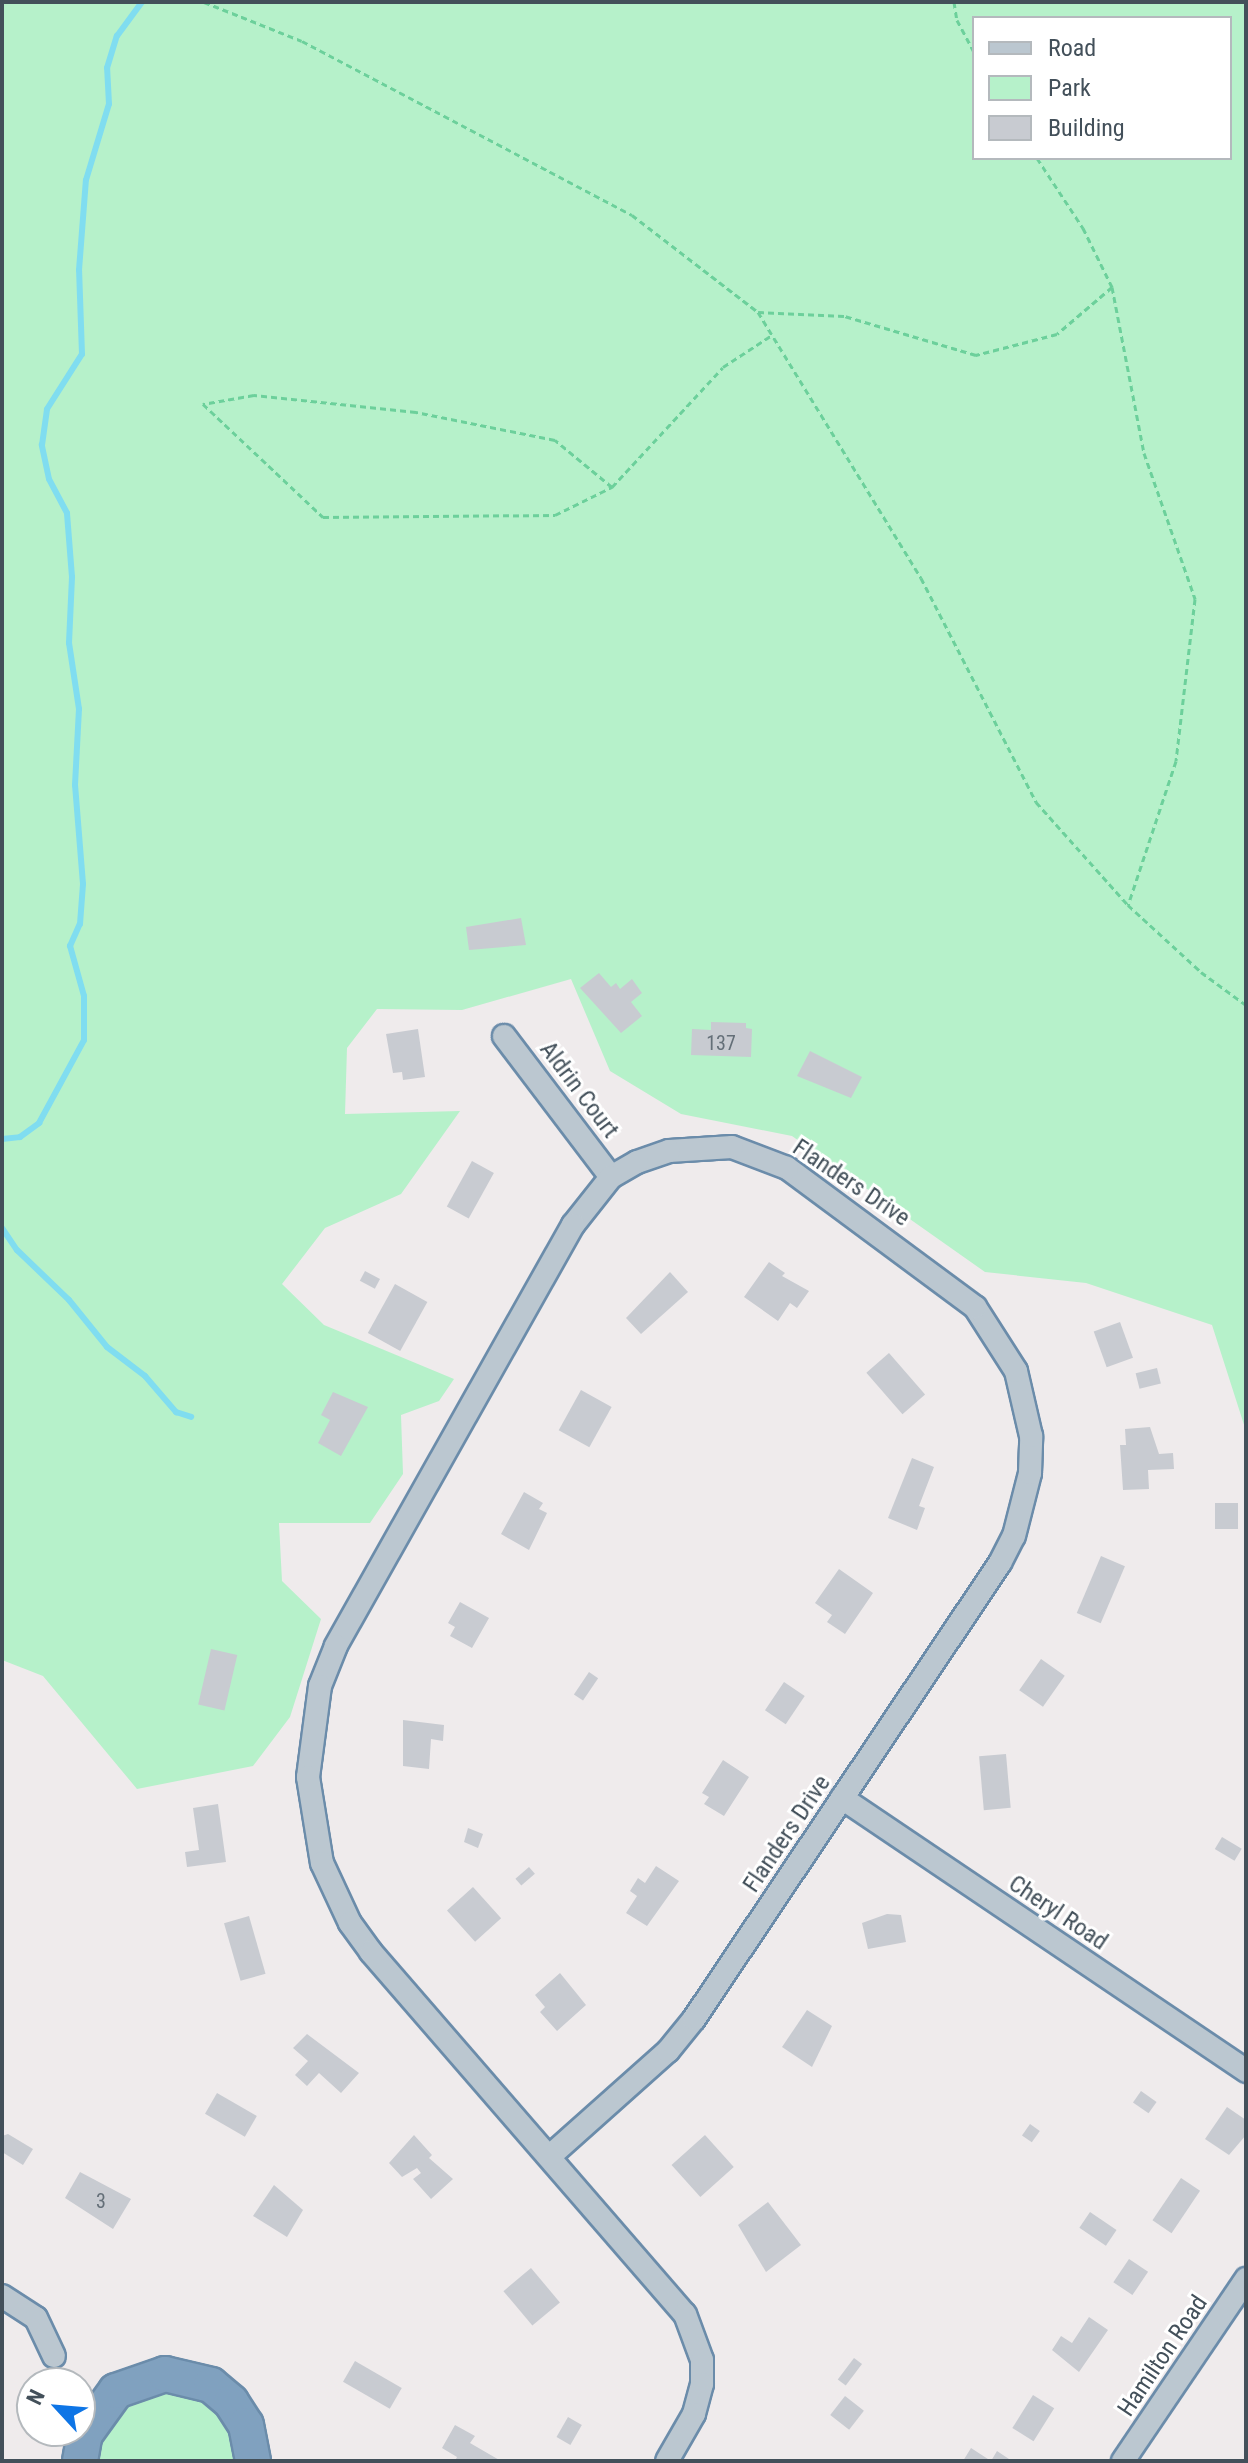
<!DOCTYPE html>
<style>
body{margin:0}
#map{position:relative;width:1248px;height:2463px;overflow:hidden;background:#efebec;font-family:"Roboto Condensed",sans-serif}
div>[style]{position:absolute}
.green>*{inset:0;background:#b6f1ca}
.stream>*{height:6px;margin:-3px;padding:0 3px;transform-origin:3px;border-radius:3px;background:#80ddf0}
.building>*{inset:0;background:#c8cbd1;transform-origin:0 0}
.path>*{height:3px;margin-top:-1.5px;transform-origin:0;background:repeating-linear-gradient(90deg,#6cd09b 0 6px,transparent 0 10px)}
.roads{filter:drop-shadow(2px 0 #6b8caa) drop-shadow(-2px 0 #6b8caa) drop-shadow(0 2px #6b8caa) drop-shadow(0 -2px #6b8caa)}
.minor>*{height:22px;margin:-11px;padding:0 11px;transform-origin:11px;border-radius:11px;background:#bbc7d0}
.highway>*{height:34px;margin:-17px;padding:0 17px;transform-origin:17px;border-radius:17px;background:#80a1bf}
span{translate:-50% -50%;white-space:nowrap;text-align:center;line-height:1.15;-webkit-text-stroke:6px #fff;paint-order:stroke}
.number-label{font-size:20px;color:#646f78}
.number-label span{-webkit-text-stroke-width:0}
.street-label{font-size:24px;color:#43505a}
.frame{position:absolute;inset:0;border:4px solid #43505a;pointer-events:none}
.legend{position:absolute;left:972px;top:16px;width:260px;height:144px;box-sizing:border-box;background:#fff;border:2px solid #b4b9bd;margin:0;padding:10px 14px;list-style:none;font-size:24px;color:#43505a}
.legend li{display:flex;align-items:center;gap:16px;height:40px}
.legend b{width:40px;border:2px solid #b4b9bd}
.north{position:absolute;left:16px;top:2367px;width:80px;height:80px;box-sizing:border-box;background:#fff;border:2px solid #b4b9bd;border-radius:50%;rotate:296deg;font-size:22px;font-weight:700;line-height:32px;text-align:center;color:#43505a}
.north::after{content:'';display:block;margin:auto;width:28px;height:36px;background:#0e75e6;clip-path:polygon(50% 0,100% 100%,50% 72%,0 100%)}
</style>
<div id="map">
<div class="green">
<i style="clip-path:polygon(evenodd,2px 2px,1246px 2px,1246px 1431px,1212px 1325px,1086px 1283px,985px 1272px,792px 1136px,681px 1114px,610px 1071px,571px 979px,462px 1010px,377px 1009px,347px 1048px,345px 1114px,460px 1111px,401px 1194px,325px 1228px,282px 1284px,324px 1325px,454px 1379px,439px 1401px,401px 1415px,403px 1474px,370px 1523px,279px 1523px,282px 1581px,321px 1619px,290px 1717px,253px 1766px,137px 1789px,43px 1676px,2px 1660px,2px 2px,974px 18px,1230px 18px,1230px 158px,974px 158px,974px 18px)"></i>
<i style="clip-path:polygon(144px 2386px,216px 2402px,244px 2461px,87px 2461px,91px 2437px)"></i>
</div>
<div class="stream">
<i style="left:2px;top:1139px;width:18px;rotate:-6deg"></i>
<i style="left:20px;top:1137px;width:24px;rotate:-36deg"></i>
<i style="left:39px;top:1123px;width:94px;rotate:-61.5deg"></i>
<i style="left:84px;top:1040px;width:44px;rotate:-90deg"></i>
<i style="left:84px;top:996px;width:52px;rotate:-105.6deg"></i>
<i style="left:70px;top:946px;width:24px;rotate:-66deg"></i>
<i style="left:80px;top:924px;width:40px;rotate:-85.7deg"></i>
<i style="left:83px;top:884px;width:99px;rotate:-94.6deg"></i>
<i style="left:75px;top:785px;width:76px;rotate:-87deg"></i>
<i style="left:79px;top:709px;width:67px;rotate:-98.6deg"></i>
<i style="left:69px;top:643px;width:66px;rotate:-87.4deg"></i>
<i style="left:72px;top:577px;width:64px;rotate:-94.5deg"></i>
<i style="left:67px;top:513px;width:38px;rotate:-118deg"></i>
<i style="left:49px;top:479px;width:35px;rotate:-102deg"></i>
<i style="left:42px;top:445px;width:36px;rotate:-82deg"></i>
<i style="left:47px;top:409px;width:65px;rotate:-57.5deg"></i>
<i style="left:82px;top:354px;width:84px;rotate:-92deg"></i>
<i style="left:79px;top:270px;width:90px;rotate:-85.6deg"></i>
<i style="left:86px;top:180px;width:79px;rotate:-73.2deg"></i>
<i style="left:109px;top:104px;width:36px;rotate:-93deg"></i>
<i style="left:107px;top:68px;width:34px;rotate:-73deg"></i>
<i style="left:117px;top:36px;width:42px;rotate:-53.7deg"></i>
<i style="left:2px;top:1228px;width:27px;rotate:56deg"></i>
<i style="left:17px;top:1250px;width:72px;rotate:43.9deg"></i>
<i style="left:69px;top:1300px;width:60px;rotate:51deg"></i>
<i style="left:107px;top:1347px;width:48px;rotate:37.3deg"></i>
<i style="left:145px;top:1376px;width:48px;rotate:49.3deg"></i>
<i style="left:176px;top:1412px;width:16px;rotate:18deg"></i>
</div>
<div class="building">
<i style="clip-path:polygon(521px 918px,526px 945px,469px 950px,466px 927px)"></i>
<i style="clip-path:polygon(599px 973px,611px 987px,616px 983px,620px 989px,632px 979px,642px 993px,631px 1002px,642px 1016px,621px 1033px,580px 988px)"></i>
<i style="clip-path:polygon(711px 1022px,746px 1023px,746px 1028px,752px 1029px,751px 1057px,691px 1055px,692px 1029px,711px 1030px)"></i>
<i style="clip-path:polygon(418px 1029px,425px 1077px,403px 1080px,402px 1072px,393px 1073px,386px 1034px)"></i>
<i style="clip-path:polygon(810px 1051px,862px 1077px,851px 1098px,797px 1076px)"></i>
<i style="left:472px;top:1161px;width:25px;height:52px;rotate:29deg"></i>
<i style="clip-path:polygon(769px 1262px,785px 1273px,782px 1276px,809px 1291px,797px 1308px,790px 1303px,778px 1321px,744px 1297px)"></i>
<i style="left:365px;top:1271px;width:17px;height:11px;rotate:28deg"></i>
<i style="clip-path:polygon(670px 1272px,688px 1292px,641px 1334px,626px 1318px)"></i>
<i style="left:395px;top:1284px;width:37px;height:56px;rotate:29deg"></i>
<i style="left:1120px;top:1322px;width:38px;height:28px;rotate:70deg"></i>
<i style="left:889px;top:1353px;width:55px;height:30px;rotate:49deg"></i>
<i style="left:1157px;top:1368px;width:16px;height:22px;rotate:76deg"></i>
<i style="left:581px;top:1390px;width:35px;height:46px;rotate:29deg"></i>
<i style="clip-path:polygon(333px 1392px,368px 1407px,341px 1456px,318px 1443px,330px 1420px,321px 1415px)"></i>
<i style="clip-path:polygon(1150px 1427px,1159px 1454px,1173px 1453px,1174px 1469px,1148px 1470px,1149px 1489px,1123px 1490px,1120px 1445px,1126px 1445px,1125px 1429px)"></i>
<i style="clip-path:polygon(912px 1458px,934px 1467px,919px 1506px,925px 1508px,917px 1530px,888px 1518px)"></i>
<i style="clip-path:polygon(524px 1492px,543px 1503px,539px 1509px,547px 1513px,529px 1550px,501px 1534px)"></i>
<i style="left:1215px;top:1503px;width:23px;height:26px"></i>
<i style="left:1101px;top:1556px;width:26px;height:62px;rotate:23deg"></i>
<i style="clip-path:polygon(839px 1569px,873px 1593px,845px 1634px,827px 1622px,832px 1615px,815px 1603px)"></i>
<i style="clip-path:polygon(460px 1602px,489px 1618px,472px 1648px,450px 1636px,455px 1627px,448px 1623px)"></i>
<i style="left:211px;top:1649px;width:27px;height:57px;rotate:13deg"></i>
<i style="left:1041px;top:1659px;width:29px;height:38px;rotate:35deg"></i>
<i style="left:589px;top:1672px;width:11px;height:27px;rotate:34deg"></i>
<i style="left:784px;top:1682px;width:25px;height:34px;rotate:34deg"></i>
<i style="clip-path:polygon(403px 1720px,444px 1725px,443px 1741px,431px 1739px,429px 1769px,403px 1766px)"></i>
<i style="left:1006px;top:1754px;width:54px;height:27px;rotate:85deg"></i>
<i style="clip-path:polygon(723px 1760px,749px 1777px,724px 1816px,704px 1804px,709px 1797px,702px 1793px)"></i>
<i style="clip-path:polygon(218px 1804px,226px 1862px,187px 1867px,185px 1852px,199px 1850px,193px 1808px)"></i>
<i style="clip-path:polygon(468px 1828px,483px 1834px,478px 1848px,464px 1842px)"></i>
<i style="left:1222px;top:1837px;width:23px;height:14px;rotate:31deg"></i>
<i style="clip-path:polygon(656px 1866px,679px 1881px,647px 1926px,626px 1913px,637px 1896px,630px 1891px,638px 1878px,645px 1883px)"></i>
<i style="left:529px;top:1867px;width:9px;height:18px;rotate:49deg"></i>
<i style="left:473px;top:1887px;width:42px;height:35px;rotate:48deg"></i>
<i style="clip-path:polygon(887px 1914px,901px 1915px,906px 1942px,868px 1949px,862px 1923px)"></i>
<i style="left:249px;top:1916px;width:60px;height:26px;rotate:74deg"></i>
<i style="clip-path:polygon(560px 1973px,586px 2005px,557px 2031px,540px 2012px,545px 2007px,535px 1995px)"></i>
<i style="clip-path:polygon(807px 2010px,832px 2026px,812px 2067px,782px 2047px)"></i>
<i style="clip-path:polygon(307px 2034px,359px 2073px,341px 2093px,319px 2073px,307px 2086px,295px 2075px,308px 2061px,293px 2048px)"></i>
<i style="left:1141px;top:2091px;width:19px;height:14px;rotate:35deg"></i>
<i style="left:217px;top:2093px;width:46px;height:24px;rotate:30deg"></i>
<i style="clip-path:polygon(1227px 2107px,1246px 2120px,1246px 2135px,1229px 2155px,1205px 2139px)"></i>
<i style="left:1030px;top:2124px;width:12px;height:14px;rotate:35deg"></i>
<i style="clip-path:polygon(8px 2134px,33px 2149px,23px 2165px,2px 2152px,2px 2136px)"></i>
<i style="clip-path:polygon(414px 2135px,432px 2155px,429px 2158px,453px 2179px,431px 2199px,413px 2179px,421px 2173px,417px 2168px,402px 2177px,389px 2163px)"></i>
<i style="left:705px;top:2135px;width:43px;height:45px;rotate:48deg"></i>
<i style="clip-path:polygon(80px 2172px,131px 2199px,113px 2229px,65px 2198px)"></i>
<i style="left:1181px;top:2178px;width:23px;height:51px;rotate:34deg"></i>
<i style="clip-path:polygon(274px 2185px,303px 2210px,287px 2237px,253px 2216px)"></i>
<i style="clip-path:polygon(768px 2202px,801px 2245px,766px 2272px,738px 2225px)"></i>
<i style="left:1090px;top:2212px;width:32px;height:19px;rotate:34deg"></i>
<i style="left:1129px;top:2259px;width:23px;height:28px;rotate:34deg"></i>
<i style="left:531px;top:2268px;width:45px;height:36px;rotate:50deg"></i>
<i style="clip-path:polygon(1089px 2317px,1108px 2330px,1079px 2372px,1052px 2350px,1061px 2336px,1072px 2343px)"></i>
<i style="left:854px;top:2358px;width:10px;height:27px;rotate:37deg"></i>
<i style="left:355px;top:2361px;width:54px;height:24px;rotate:30deg"></i>
<i style="left:1033px;top:2395px;width:25px;height:39px;rotate:32deg"></i>
<i style="left:845px;top:2396px;width:24px;height:24px;rotate:38deg"></i>
<i style="left:568px;top:2417px;width:16px;height:23px;rotate:30deg"></i>
<i style="clip-path:polygon(455px 2425px,475px 2436px,470px 2443px,501px 2461px,455px 2461px,457px 2457px,442px 2448px)"></i>
<i style="clip-path:polygon(971px 2448px,991px 2461px,997px 2451px,1012px 2461px,963px 2461px)"></i>
</div>
<div class="path">
<i style="left:204px;top:2px;width:105px;rotate:21.7deg"></i>
<i style="left:302px;top:41px;width:373px;rotate:27.8deg"></i>
<i style="left:632px;top:215px;width:159px;rotate:37.6deg"></i>
<i style="left:954px;top:2px;width:18px;rotate:81deg"></i>
<i style="left:957px;top:20px;width:36px;rotate:62deg"></i>
<i style="left:1037px;top:158px;width:84px;rotate:56.7deg"></i>
<i style="left:1083px;top:228px;width:66px;rotate:63.8deg"></i>
<i style="left:1112px;top:287px;width:169px;rotate:79.1deg"></i>
<i style="left:1144px;top:453px;width:155px;rotate:70.7deg"></i>
<i style="left:1195px;top:599px;width:163px;rotate:96.7deg"></i>
<i style="left:1176px;top:761px;width:152px;rotate:108.4deg"></i>
<i style="left:1128px;top:905px;width:99px;rotate:42.5deg"></i>
<i style="left:1201px;top:972px;width:56px;rotate:36.3deg"></i>
<i style="left:1112px;top:287px;width:72px;rotate:139.5deg"></i>
<i style="left:1057px;top:334px;width:84px;rotate:165.5deg"></i>
<i style="left:976px;top:355px;width:138px;rotate:-163.5deg"></i>
<i style="left:844px;top:316px;width:86px;rotate:-177.3deg"></i>
<i style="left:758px;top:312px;width:312px;rotate:58.5deg"></i>
<i style="left:921px;top:578px;width:252px;rotate:62.8deg"></i>
<i style="left:1036px;top:802px;width:138px;rotate:48.2deg"></i>
<i style="left:612px;top:487px;width:74px;rotate:-140.5deg"></i>
<i style="left:555px;top:440px;width:142px;rotate:-168.6deg"></i>
<i style="left:416px;top:412px;width:163px;rotate:-174deg"></i>
<i style="left:254px;top:395px;width:52px;rotate:170deg"></i>
<i style="left:203px;top:404px;width:165px;rotate:43.3deg"></i>
<i style="left:323px;top:517px;width:232px;rotate:-0.5deg"></i>
<i style="left:555px;top:515px;width:64px;rotate:-26.2deg"></i>
<i style="left:612px;top:487px;width:163px;rotate:-47.2deg"></i>
<i style="left:723px;top:367px;width:59px;rotate:-33.1deg"></i>
</div>
<div class="roads">
<div class="minor">
<i style="left:504px;top:1036px;width:177px;rotate:52.8deg"></i>
<i style="left:842px;top:1798px;width:488px;rotate:34deg"></i>
<i style="left:550px;top:2156px;width:158px;rotate:-41.7deg"></i>
<i style="left:668px;top:2051px;width:41px;rotate:-50.9deg"></i>
<i style="left:694px;top:2019px;width:549px;rotate:-56.14deg"></i>
<i style="left:1000px;top:1563px;width:30px;rotate:-63deg"></i>
<i style="left:1014px;top:1536px;width:65px;rotate:-75.7deg"></i>
<i style="left:1030px;top:1473px;width:37px;rotate:-88deg"></i>
<i style="left:1031px;top:1436px;width:67px;rotate:-103deg"></i>
<i style="left:1016px;top:1371px;width:76px;rotate:-122.6deg"></i>
<i style="left:975px;top:1307px;width:234px;rotate:-143.5deg"></i>
<i style="left:787px;top:1168px;width:59px;rotate:-159.1deg"></i>
<i style="left:732px;top:1147px;width:63px;rotate:176.4deg"></i>
<i style="left:669px;top:1151px;width:34px;rotate:161deg"></i>
<i style="left:637px;top:1162px;width:30px;rotate:150deg"></i>
<i style="left:611px;top:1177px;width:61px;rotate:128.4deg"></i>
<i style="left:573px;top:1225px;width:483px;rotate:119.4deg"></i>
<i style="left:336px;top:1646px;width:43px;rotate:111.8deg"></i>
<i style="left:320px;top:1686px;width:92px;rotate:97.5deg"></i>
<i style="left:308px;top:1777px;width:87px;rotate:80.8deg"></i>
<i style="left:322px;top:1863px;width:66px;rotate:65deg"></i>
<i style="left:350px;top:1923px;width:36px;rotate:54deg"></i>
<i style="left:371px;top:1952px;width:479px;rotate:49.1deg"></i>
<i style="left:685px;top:2314px;width:49px;rotate:69.7deg"></i>
<i style="left:702px;top:2360px;width:24px;rotate:90deg"></i>
<i style="left:702px;top:2384px;width:31px;rotate:105deg"></i>
<i style="left:694px;top:2414px;width:54px;rotate:119.9deg"></i>
<i style="left:2px;top:2296px;width:40px;rotate:32.9deg"></i>
<i style="left:36px;top:2318px;width:42px;rotate:64.7deg"></i>
<i style="left:1123px;top:2461px;width:220px;rotate:-55.9deg"></i>
</div>
<div class="highway">
<i style="left:80px;top:2461px;width:27px;rotate:-80deg"></i>
<i style="left:85px;top:2434px;width:53px;rotate:-54.2deg"></i>
<i style="left:116px;top:2391px;width:52px;rotate:-19.1deg"></i>
<i style="left:165px;top:2374px;width:47px;rotate:13.4deg"></i>
<i style="left:211px;top:2385px;width:26px;rotate:40deg"></i>
<i style="left:231px;top:2402px;width:27px;rotate:57deg"></i>
<i style="left:246px;top:2425px;width:37px;rotate:79deg"></i>
</div>
</div>
<div class="number-label">
<span style="left:721px;top:1043px">137</span>
<span style="left:101px;top:2201px">3</span>
</div>
<div class="street-label">
<span style="left:579px;top:1090px;rotate:53deg">Aldrin Court</span>
<span style="left:851px;top:1183px;rotate:34deg">Flanders Drive</span>
<span style="left:787px;top:1834px;rotate:-56deg">Flanders Drive</span>
<span style="left:1058px;top:1913px;rotate:34deg">Cheryl Road</span>
<span style="left:1163px;top:2356px;rotate:-56deg">Hamilton Road</span>
</div>
<div class="frame"></div>
<ul class="legend">
<li><b style="height:10px;background:#bbc7d0"></b>Road</li>
<li><b style="height:22px;background:#b6f1ca"></b>Park</li>
<li><b style="height:22px;background:#c8cbd1"></b>Building</li>
</ul>
<div class="north">N</div>
</div>
